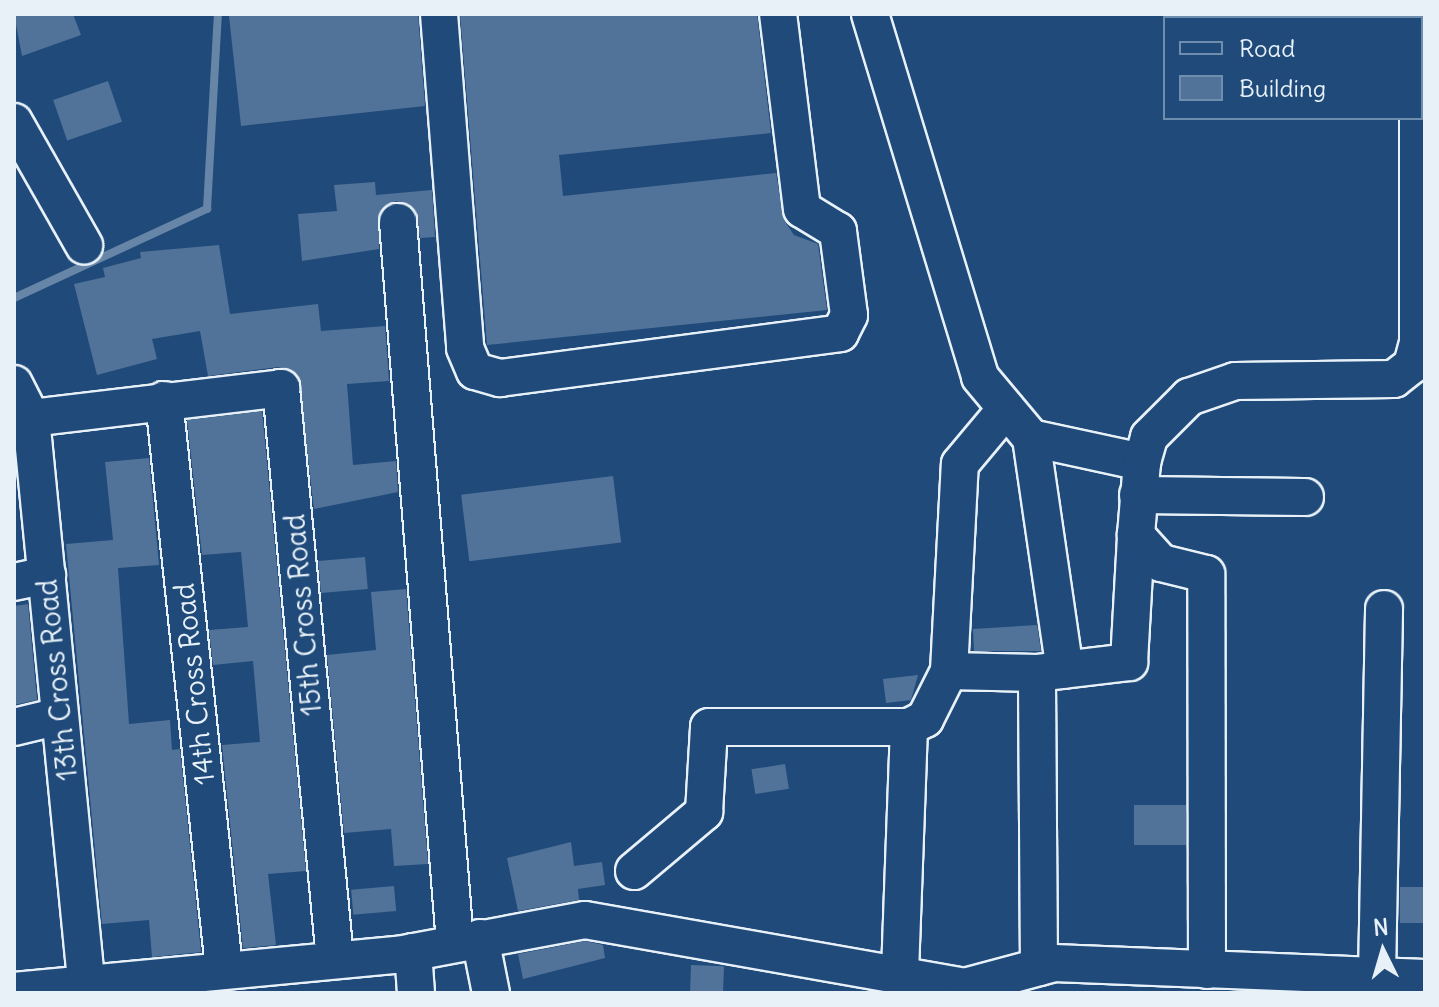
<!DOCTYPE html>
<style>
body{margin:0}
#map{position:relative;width:1439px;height:1007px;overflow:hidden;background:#1f4a7a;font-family:Delius,sans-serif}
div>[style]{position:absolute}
.stream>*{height:8px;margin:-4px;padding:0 4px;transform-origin:4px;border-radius:4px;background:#6685a7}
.building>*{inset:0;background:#517399;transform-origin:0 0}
.roads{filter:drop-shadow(2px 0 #e8f1f8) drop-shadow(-2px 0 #e8f1f8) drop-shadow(0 2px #e8f1f8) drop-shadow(0 -2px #e8f1f8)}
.minor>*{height:36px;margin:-18px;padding:0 18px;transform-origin:18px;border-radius:18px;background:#1f4a7a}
span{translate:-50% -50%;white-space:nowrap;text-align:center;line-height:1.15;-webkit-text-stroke:6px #1f4a7a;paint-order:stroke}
.street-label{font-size:28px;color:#e8f1f8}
.frame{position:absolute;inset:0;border:16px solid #e8f1f8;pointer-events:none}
.legend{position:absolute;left:1163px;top:16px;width:260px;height:104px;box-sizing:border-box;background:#1f4a7a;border:2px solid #6f8dac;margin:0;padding:10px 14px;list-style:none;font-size:24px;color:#e8f1f8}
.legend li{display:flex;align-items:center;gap:16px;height:40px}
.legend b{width:40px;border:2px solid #6f8dac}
.north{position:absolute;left:1343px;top:911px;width:80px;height:80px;-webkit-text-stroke:6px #1f4a7a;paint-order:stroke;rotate:355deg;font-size:22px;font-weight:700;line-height:32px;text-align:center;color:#e8f1f8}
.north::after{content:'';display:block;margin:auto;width:28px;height:36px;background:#e8f1f8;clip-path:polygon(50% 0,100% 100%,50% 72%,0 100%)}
</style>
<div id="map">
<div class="stream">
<i style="left:14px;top:298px;width:213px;rotate:-24.8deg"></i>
<i style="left:207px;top:209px;width:195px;rotate:-86.8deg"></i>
</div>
<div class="building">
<i style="clip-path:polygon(14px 14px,73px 14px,81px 35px,22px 56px)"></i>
<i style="clip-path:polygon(252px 14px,418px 14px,425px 106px,241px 126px,229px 16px)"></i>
<i style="clip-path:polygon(460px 14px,757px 14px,771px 133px,559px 155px,563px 196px,776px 173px,784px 220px,794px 235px,818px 244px,827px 310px,487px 345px)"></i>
<i style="left:108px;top:81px;width:43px;height:58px;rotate:71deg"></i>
<i style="clip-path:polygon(375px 182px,376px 195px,432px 190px,435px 237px,420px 238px,416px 211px,396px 201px,379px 214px,379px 249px,302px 261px,298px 214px,337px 211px,334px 185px)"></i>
<i style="clip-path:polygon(219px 245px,230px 314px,318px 304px,321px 331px,385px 326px,389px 381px,347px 384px,348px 397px,353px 465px,396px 461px,398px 492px,314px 509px,298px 376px,278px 367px,208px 376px,200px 331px,152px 339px,157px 359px,97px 375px,74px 284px,105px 277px,103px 268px,141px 258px,140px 252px)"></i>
<i style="clip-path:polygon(262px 411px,306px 871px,268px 874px,276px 945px,243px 948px,222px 745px,260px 742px,253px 661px,213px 665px,209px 630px,248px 627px,241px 552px,202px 555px,187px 420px)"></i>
<i style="clip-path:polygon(149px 458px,159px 565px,118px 568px,129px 724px,170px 720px,172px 750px,180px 749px,201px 952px,152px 957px,149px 920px,102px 924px,66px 544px,113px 540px,105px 462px)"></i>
<i style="left:613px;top:476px;width:67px;height:153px;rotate:83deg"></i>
<i style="left:365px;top:557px;width:32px;height:47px;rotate:85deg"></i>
<i style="clip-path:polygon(406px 589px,428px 864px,394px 866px,391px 829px,344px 833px,327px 655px,376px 650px,371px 592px)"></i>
<i style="clip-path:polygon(28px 604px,37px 700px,14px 705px,14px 606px)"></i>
<i style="clip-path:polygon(1037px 625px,1041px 651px,974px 651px,973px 629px)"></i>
<i style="clip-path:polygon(918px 675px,911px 700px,886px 703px,883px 679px)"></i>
<i style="left:785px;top:764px;width:25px;height:34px;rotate:81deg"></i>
<i style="left:1186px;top:805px;width:40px;height:52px;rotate:90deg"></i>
<i style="clip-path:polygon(571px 842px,574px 866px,602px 862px,605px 885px,578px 889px,579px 900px,518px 911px,507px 858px)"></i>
<i style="left:394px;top:886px;width:25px;height:43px;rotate:85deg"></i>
<i style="left:1400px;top:887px;width:25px;height:36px"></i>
<i style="clip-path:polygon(585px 941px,603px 945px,605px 958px,523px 979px,518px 954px)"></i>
<i style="left:691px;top:965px;width:33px;height:28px;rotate:2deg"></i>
</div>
<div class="roads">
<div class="minor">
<i style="left:439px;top:14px;width:335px;rotate:85.5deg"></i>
<i style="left:465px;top:348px;width:25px;rotate:67deg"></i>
<i style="left:475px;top:371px;width:26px;rotate:16deg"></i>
<i style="left:500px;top:378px;width:343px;rotate:-7.5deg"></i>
<i style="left:840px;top:333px;width:20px;rotate:-63deg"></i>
<i style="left:849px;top:315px;width:85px;rotate:-97.5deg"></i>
<i style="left:838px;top:231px;width:42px;rotate:-148.6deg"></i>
<i style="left:802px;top:209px;width:196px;rotate:-97deg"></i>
<i style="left:870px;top:14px;width:379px;rotate:73.1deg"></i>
<i style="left:980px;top:377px;width:80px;rotate:50.1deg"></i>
<i style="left:1031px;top:438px;width:114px;rotate:12.2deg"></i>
<i style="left:1418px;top:14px;width:4px;rotate:90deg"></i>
<i style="left:14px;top:122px;width:142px;rotate:60.4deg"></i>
<i style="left:398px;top:222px;width:723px;rotate:85.48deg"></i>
<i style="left:14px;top:384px;width:38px;rotate:63deg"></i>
<i style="left:31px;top:418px;width:565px;rotate:84.41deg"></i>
<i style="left:164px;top:400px;width:571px;rotate:83.97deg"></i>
<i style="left:31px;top:418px;width:252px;rotate:-6.8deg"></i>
<i style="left:281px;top:388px;width:574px;rotate:84.6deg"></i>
<i style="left:1031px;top:438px;width:234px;rotate:81.7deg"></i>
<i style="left:1138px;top:495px;width:167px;rotate:0.7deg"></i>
<i style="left:14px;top:582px;width:34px;rotate:-12deg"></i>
<i style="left:949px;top:671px;width:207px;rotate:-87deg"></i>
<i style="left:960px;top:464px;width:72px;rotate:-50.1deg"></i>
<i style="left:14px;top:727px;width:47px;rotate:-13.4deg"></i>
<i style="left:909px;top:727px;width:18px;rotate:-27deg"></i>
<i style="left:925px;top:719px;width:54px;rotate:-63.4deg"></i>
<i style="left:949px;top:671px;width:88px;rotate:1.3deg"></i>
<i style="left:634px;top:871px;width:92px;rotate:-40.1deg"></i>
<i style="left:704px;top:812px;width:85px;rotate:-86.6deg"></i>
<i style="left:709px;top:727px;width:200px"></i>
<i style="left:909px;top:727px;width:248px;rotate:92.1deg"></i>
<i style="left:480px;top:938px;width:56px;rotate:78.7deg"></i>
<i style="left:413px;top:952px;width:41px;rotate:85.8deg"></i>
<i style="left:1039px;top:967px;width:294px;rotate:-90.4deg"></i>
<i style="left:1037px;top:673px;width:93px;rotate:-6.8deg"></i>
<i style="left:1129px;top:662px;width:127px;rotate:-86.8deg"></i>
<i style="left:1207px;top:970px;width:396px;rotate:-90.1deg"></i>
<i style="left:1206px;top:574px;width:46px;rotate:-166.3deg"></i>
<i style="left:1161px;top:563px;width:38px;rotate:-132deg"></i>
<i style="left:1136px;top:535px;width:73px;rotate:-85.3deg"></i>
<i style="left:1142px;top:462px;width:26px;rotate:-74deg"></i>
<i style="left:1149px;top:437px;width:57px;rotate:-45deg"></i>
<i style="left:1189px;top:397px;width:49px;rotate:-19.2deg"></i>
<i style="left:1235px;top:381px;width:159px;rotate:-0.7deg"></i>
<i style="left:1394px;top:379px;width:23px;rotate:-38deg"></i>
<i style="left:1412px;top:365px;width:24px;rotate:-75deg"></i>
<i style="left:1418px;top:342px;width:224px;rotate:-90deg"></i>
<i style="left:1377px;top:976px;width:367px;rotate:-88.9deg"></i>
<i style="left:14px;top:991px;width:386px;rotate:-5.4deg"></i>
<i style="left:398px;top:955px;width:190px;rotate:-10.6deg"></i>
<i style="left:585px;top:920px;width:386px;rotate:10deg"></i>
<i style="left:965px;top:987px;width:92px;rotate:-15.1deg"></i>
<i style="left:1054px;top:963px;width:371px;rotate:2.3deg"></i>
</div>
</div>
<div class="street-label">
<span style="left:303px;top:615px;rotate:-95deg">15th Cross Road</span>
<span style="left:57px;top:680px;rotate:-96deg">13th Cross Road</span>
<span style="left:194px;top:684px;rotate:-96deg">14th Cross Road</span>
</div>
<div class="frame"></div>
<ul class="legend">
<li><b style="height:10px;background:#1f4a7a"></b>Road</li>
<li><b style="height:22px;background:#517399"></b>Building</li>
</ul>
<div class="north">N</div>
</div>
